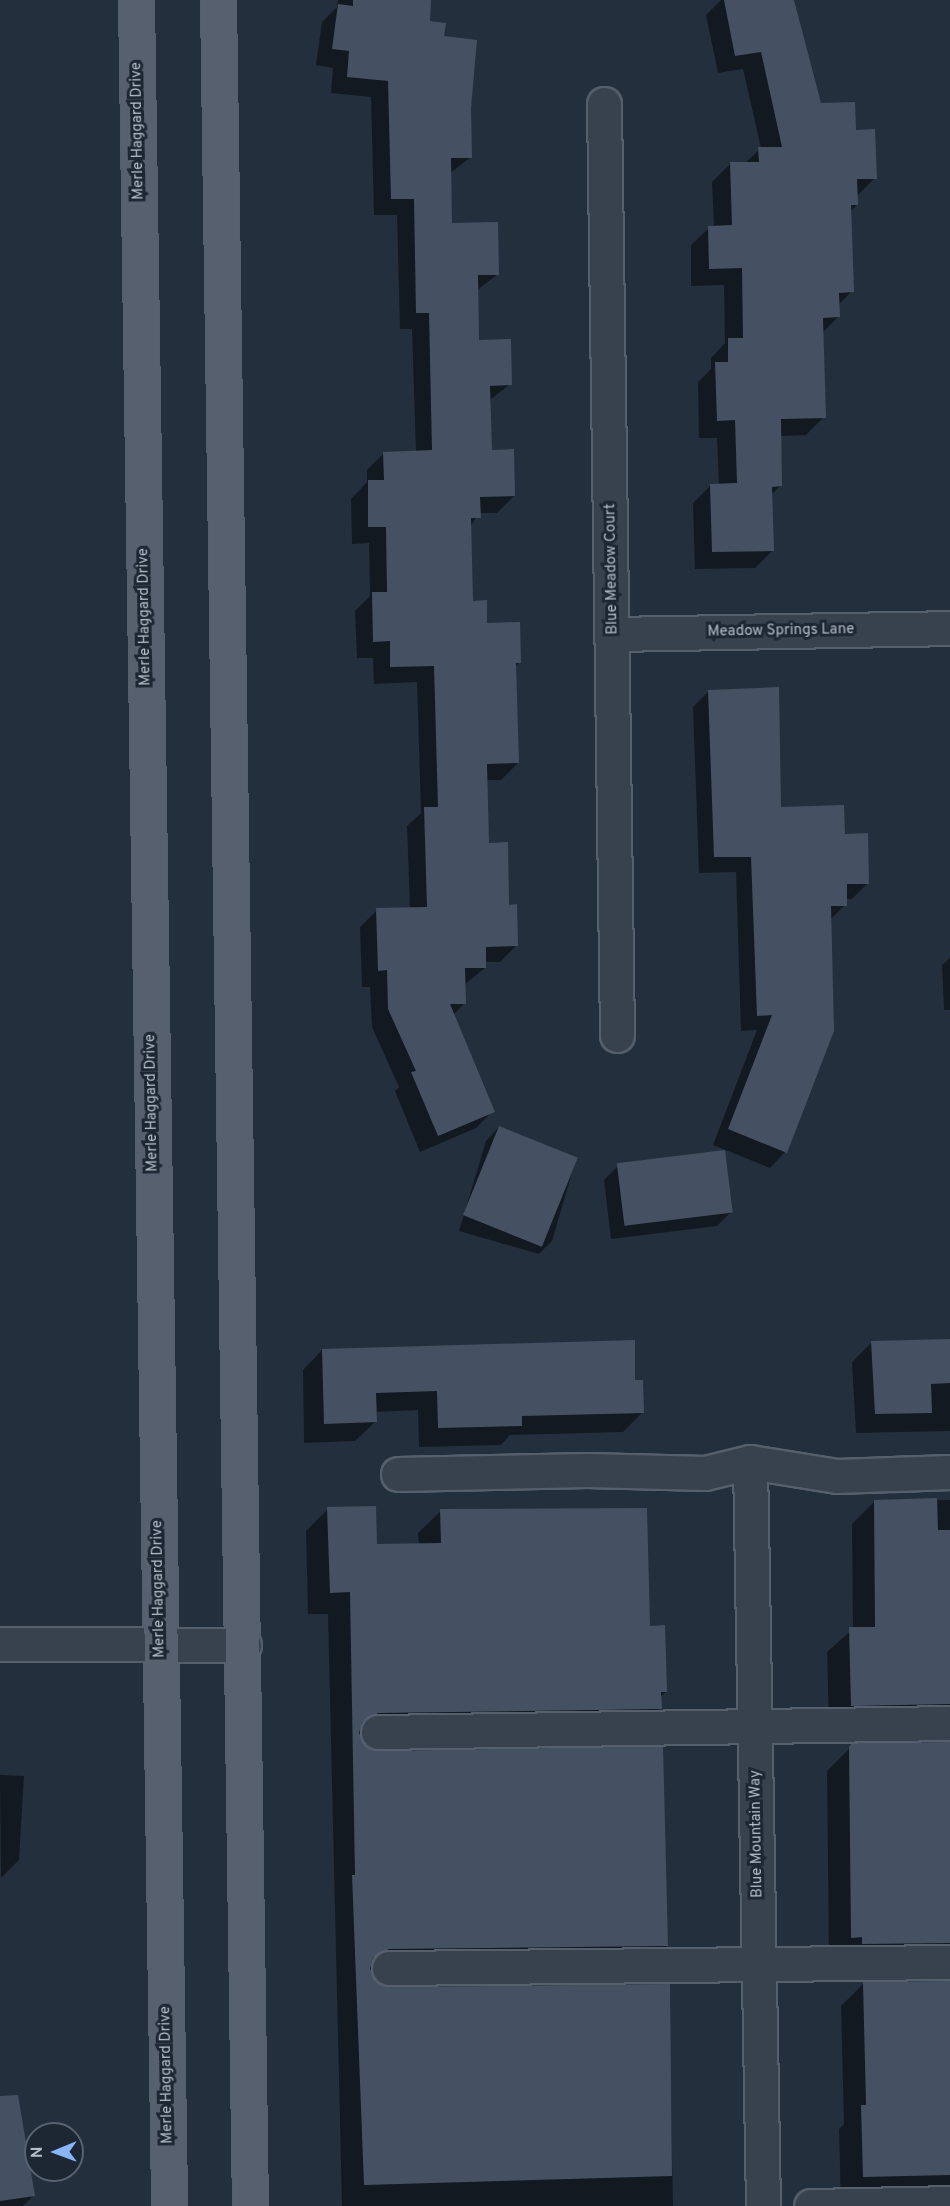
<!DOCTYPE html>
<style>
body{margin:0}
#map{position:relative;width:950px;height:2206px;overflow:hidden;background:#242f3e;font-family:Overpass,sans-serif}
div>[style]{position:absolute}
.shadow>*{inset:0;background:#0007}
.building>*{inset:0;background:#455162;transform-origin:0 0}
.roads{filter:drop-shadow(2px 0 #565f6c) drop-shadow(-2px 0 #565f6c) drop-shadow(0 2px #565f6c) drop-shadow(0 -2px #565f6c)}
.minor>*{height:33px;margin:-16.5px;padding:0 16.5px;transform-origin:16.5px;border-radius:16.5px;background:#38414e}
.major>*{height:33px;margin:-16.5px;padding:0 16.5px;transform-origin:16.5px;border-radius:16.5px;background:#56606e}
span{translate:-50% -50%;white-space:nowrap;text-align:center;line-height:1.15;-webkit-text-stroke:6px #1d2633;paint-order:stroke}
.street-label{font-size:15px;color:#b4bcc9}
.north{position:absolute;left:24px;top:2122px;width:60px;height:60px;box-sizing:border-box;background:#1d2633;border:2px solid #59626f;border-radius:50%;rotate:269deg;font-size:16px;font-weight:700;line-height:24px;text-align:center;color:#b4bcc9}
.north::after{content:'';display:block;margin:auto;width:21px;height:27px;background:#8ab4f8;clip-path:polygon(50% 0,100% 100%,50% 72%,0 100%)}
</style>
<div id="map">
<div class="shadow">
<i style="clip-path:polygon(338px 0,430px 0,429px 23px,442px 38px,469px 108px,471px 157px,449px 174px,450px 225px,498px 274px,476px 291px,477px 342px,510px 384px,489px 401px,491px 451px,514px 496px,497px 513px,479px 513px,470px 527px,471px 602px,519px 663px,515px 667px,518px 763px,501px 780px,486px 780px,487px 844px,517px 945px,500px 962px,485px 962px,485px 968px,464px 985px,465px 1003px,453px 1015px,493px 1111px,476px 1128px,420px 1152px,395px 1091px,399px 1087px,372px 1027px,370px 987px,362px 987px,360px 927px,377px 910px,410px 909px,407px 826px,421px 813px,417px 682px,374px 684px,373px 658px,357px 658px,355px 611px,370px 596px,369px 543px,352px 544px,351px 499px,367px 482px,367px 470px,384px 453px,416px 452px,412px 329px,400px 329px,397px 215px,374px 215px,371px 97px,331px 93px,333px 68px,316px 65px,322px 22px,337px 7px)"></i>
<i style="clip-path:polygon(721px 0,794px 0,819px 104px,855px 132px,875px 178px,856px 197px,857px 205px,850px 212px,852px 291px,838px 305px,838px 317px,822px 333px,824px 417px,806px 435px,780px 436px,781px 485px,771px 495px,773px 550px,755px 568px,695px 569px,693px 503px,711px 485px,719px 485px,717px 438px,699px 438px,698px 382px,711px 369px,711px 358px,725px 343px,724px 285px,691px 286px,691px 245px,709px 228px,714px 227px,712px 182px,730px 164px,744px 164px,761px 148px,743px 69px,718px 73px,706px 15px)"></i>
<i style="clip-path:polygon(709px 691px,780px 809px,868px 883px,852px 899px,845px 899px,845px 905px,829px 921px,785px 1152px,770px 1168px,713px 1145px,757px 1030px,741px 1031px,736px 872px,699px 873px,693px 707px)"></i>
<i style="clip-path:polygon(950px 958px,950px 1010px,944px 1010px,942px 965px)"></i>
<i style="clip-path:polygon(499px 1127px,576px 1159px,552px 1241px,539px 1254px,459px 1231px,486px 1141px)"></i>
<i style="clip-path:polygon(618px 1166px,731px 1212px,717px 1226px,611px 1239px,604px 1180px)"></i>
<i style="clip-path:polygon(950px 1340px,950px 1431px,856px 1433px,852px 1362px,872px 1342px)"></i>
<i style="clip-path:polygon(322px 1350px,634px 1381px,642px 1413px,623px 1432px,510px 1435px,501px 1445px,419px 1447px,418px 1410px,375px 1412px,375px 1422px,355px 1441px,304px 1443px,303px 1370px)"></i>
<i style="clip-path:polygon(950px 1500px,950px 2206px,841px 2206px,839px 2129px,844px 2124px,841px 2006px,864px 1983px,944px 1982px,944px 1976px,829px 1960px,827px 1771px,853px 1745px,946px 1743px,943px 1736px,829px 1728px,827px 1652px,853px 1629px,852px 1524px,875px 1501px)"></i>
<i style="clip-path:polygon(328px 1509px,376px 1546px,419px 1545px,418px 1533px,441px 1511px,648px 1627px,666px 1692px,660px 1697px,660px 1708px,638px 1730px,359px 1735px,367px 1749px,667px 1946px,645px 1968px,370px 1971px,378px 1985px,389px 1988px,669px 1985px,673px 2206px,342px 2206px,328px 1614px,308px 1614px,306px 1531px)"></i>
<i style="clip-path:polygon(0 1775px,24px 1776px,19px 1860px,1px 1878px)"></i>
<i style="clip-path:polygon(0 2127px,34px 2195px,23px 2206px,0 2206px)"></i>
</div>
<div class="building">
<i style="clip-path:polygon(353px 0,431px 0,430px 21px,446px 23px,444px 36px,477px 40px,471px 108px,472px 158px,451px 158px,452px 223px,498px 222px,499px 275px,478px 275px,479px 340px,511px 339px,512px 385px,490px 386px,492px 450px,514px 449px,515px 496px,480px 497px,481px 518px,471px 518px,473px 601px,487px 600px,487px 623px,520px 622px,521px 663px,516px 663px,519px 763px,487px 764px,489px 843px,508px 842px,509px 905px,517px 904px,518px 946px,486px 947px,486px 968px,465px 968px,466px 1004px,450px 1004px,495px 1112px,438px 1136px,411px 1072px,416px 1071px,388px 1009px,387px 970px,378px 971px,376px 908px,427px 907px,424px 807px,438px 807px,434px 666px,390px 667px,390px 641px,373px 642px,372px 592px,387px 592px,386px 527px,368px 527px,368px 480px,384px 480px,383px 452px,432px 450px,429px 313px,416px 313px,414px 199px,391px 199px,388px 81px,347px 77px,349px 51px,332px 49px,338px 4px,353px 6px)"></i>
<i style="clip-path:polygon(724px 0,794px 0,821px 103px,855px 102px,856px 130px,875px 129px,877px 179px,857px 179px,858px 205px,851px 205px,854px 292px,839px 293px,840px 317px,823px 318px,826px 418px,781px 419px,782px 486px,772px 487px,774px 551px,712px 552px,710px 484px,737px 483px,735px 420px,717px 421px,715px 362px,728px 362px,728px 338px,743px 338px,742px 268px,709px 269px,708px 226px,732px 225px,730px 162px,759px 162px,758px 147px,782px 147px,761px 52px,735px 56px)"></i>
<i style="clip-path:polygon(779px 687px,781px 807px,844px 805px,845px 834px,868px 833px,869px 884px,847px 884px,847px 906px,831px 906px,834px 1031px,787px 1153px,728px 1129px,772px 1015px,757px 1016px,751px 857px,714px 857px,708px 690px)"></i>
<i style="left:499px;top:1126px;width:85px;height:96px;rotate:22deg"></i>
<i style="left:725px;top:1150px;width:63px;height:109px;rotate:83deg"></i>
<i style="clip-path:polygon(950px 1339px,950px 1383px,931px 1384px,932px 1413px,875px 1414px,871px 1341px)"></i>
<i style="clip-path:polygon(635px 1340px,635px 1380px,643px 1380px,644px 1413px,522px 1416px,522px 1426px,438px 1428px,437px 1391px,376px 1393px,377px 1422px,324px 1424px,322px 1349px)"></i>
<i style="clip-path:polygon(937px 1498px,938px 1530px,950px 1530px,950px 1704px,851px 1706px,849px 1627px,875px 1627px,874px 1500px)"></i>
<i style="clip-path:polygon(376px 1506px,377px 1544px,441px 1543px,440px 1509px,647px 1508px,650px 1626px,665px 1625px,667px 1692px,661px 1692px,662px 1709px,378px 1713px,362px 1722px,359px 1733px,368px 1748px,378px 1751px,663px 1746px,668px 1946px,389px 1949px,373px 1958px,370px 1969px,379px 1984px,389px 1987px,670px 1984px,672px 2176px,364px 2185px,352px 1875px,355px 1875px,350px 1592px,330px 1593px,327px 1507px)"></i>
<i style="clip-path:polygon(950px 1742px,950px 1943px,862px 1944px,862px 1937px,851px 1938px,849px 1747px,852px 1743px)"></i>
<i style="clip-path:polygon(950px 1981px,950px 2175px,863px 2177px,861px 2105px,866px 2105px,863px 1982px)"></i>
<i style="clip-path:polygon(18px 2095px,35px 2196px,0 2201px,0 2096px)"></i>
</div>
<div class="roads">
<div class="minor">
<i style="left:604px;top:104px;width:931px;rotate:89.2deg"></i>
<i style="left:613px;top:634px;width:337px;rotate:-1deg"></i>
<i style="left:750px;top:1462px;width:744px;rotate:89deg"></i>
<i style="left:398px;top:1474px;width:189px;rotate:-1.2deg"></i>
<i style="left:587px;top:1470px;width:118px;rotate:1.5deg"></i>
<i style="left:705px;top:1473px;width:46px;rotate:-13.7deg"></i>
<i style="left:750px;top:1462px;width:88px;rotate:9.1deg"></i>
<i style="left:837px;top:1476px;width:113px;rotate:-2deg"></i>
<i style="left:0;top:1644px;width:244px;rotate:0.2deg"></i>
<i style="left:378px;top:1732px;width:572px;rotate:-0.9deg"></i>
<i style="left:389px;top:1968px;width:561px;rotate:-0.61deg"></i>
<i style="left:811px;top:2206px;width:139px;rotate:-1.2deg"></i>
</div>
<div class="major">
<i style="left:136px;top:0;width:2206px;rotate:89.14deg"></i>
<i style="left:218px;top:0;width:2206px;rotate:89.17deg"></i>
</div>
</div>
<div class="street-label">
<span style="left:138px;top:131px;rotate:-91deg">Merle Haggard Drive</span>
<span style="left:612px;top:569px;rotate:-91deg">Blue Meadow Court</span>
<span style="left:145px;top:617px;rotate:-91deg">Merle Haggard Drive</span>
<span style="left:781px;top:631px;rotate:-1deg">Meadow Springs Lane</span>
<span style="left:152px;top:1103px;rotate:-91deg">Merle Haggard Drive</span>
<span style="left:159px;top:1589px;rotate:-91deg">Merle Haggard Drive</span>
<span style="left:757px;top:1834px;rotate:-91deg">Blue Mountain Way</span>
<span style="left:167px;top:2075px;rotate:-91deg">Merle Haggard Drive</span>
</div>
<div class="north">N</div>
</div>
